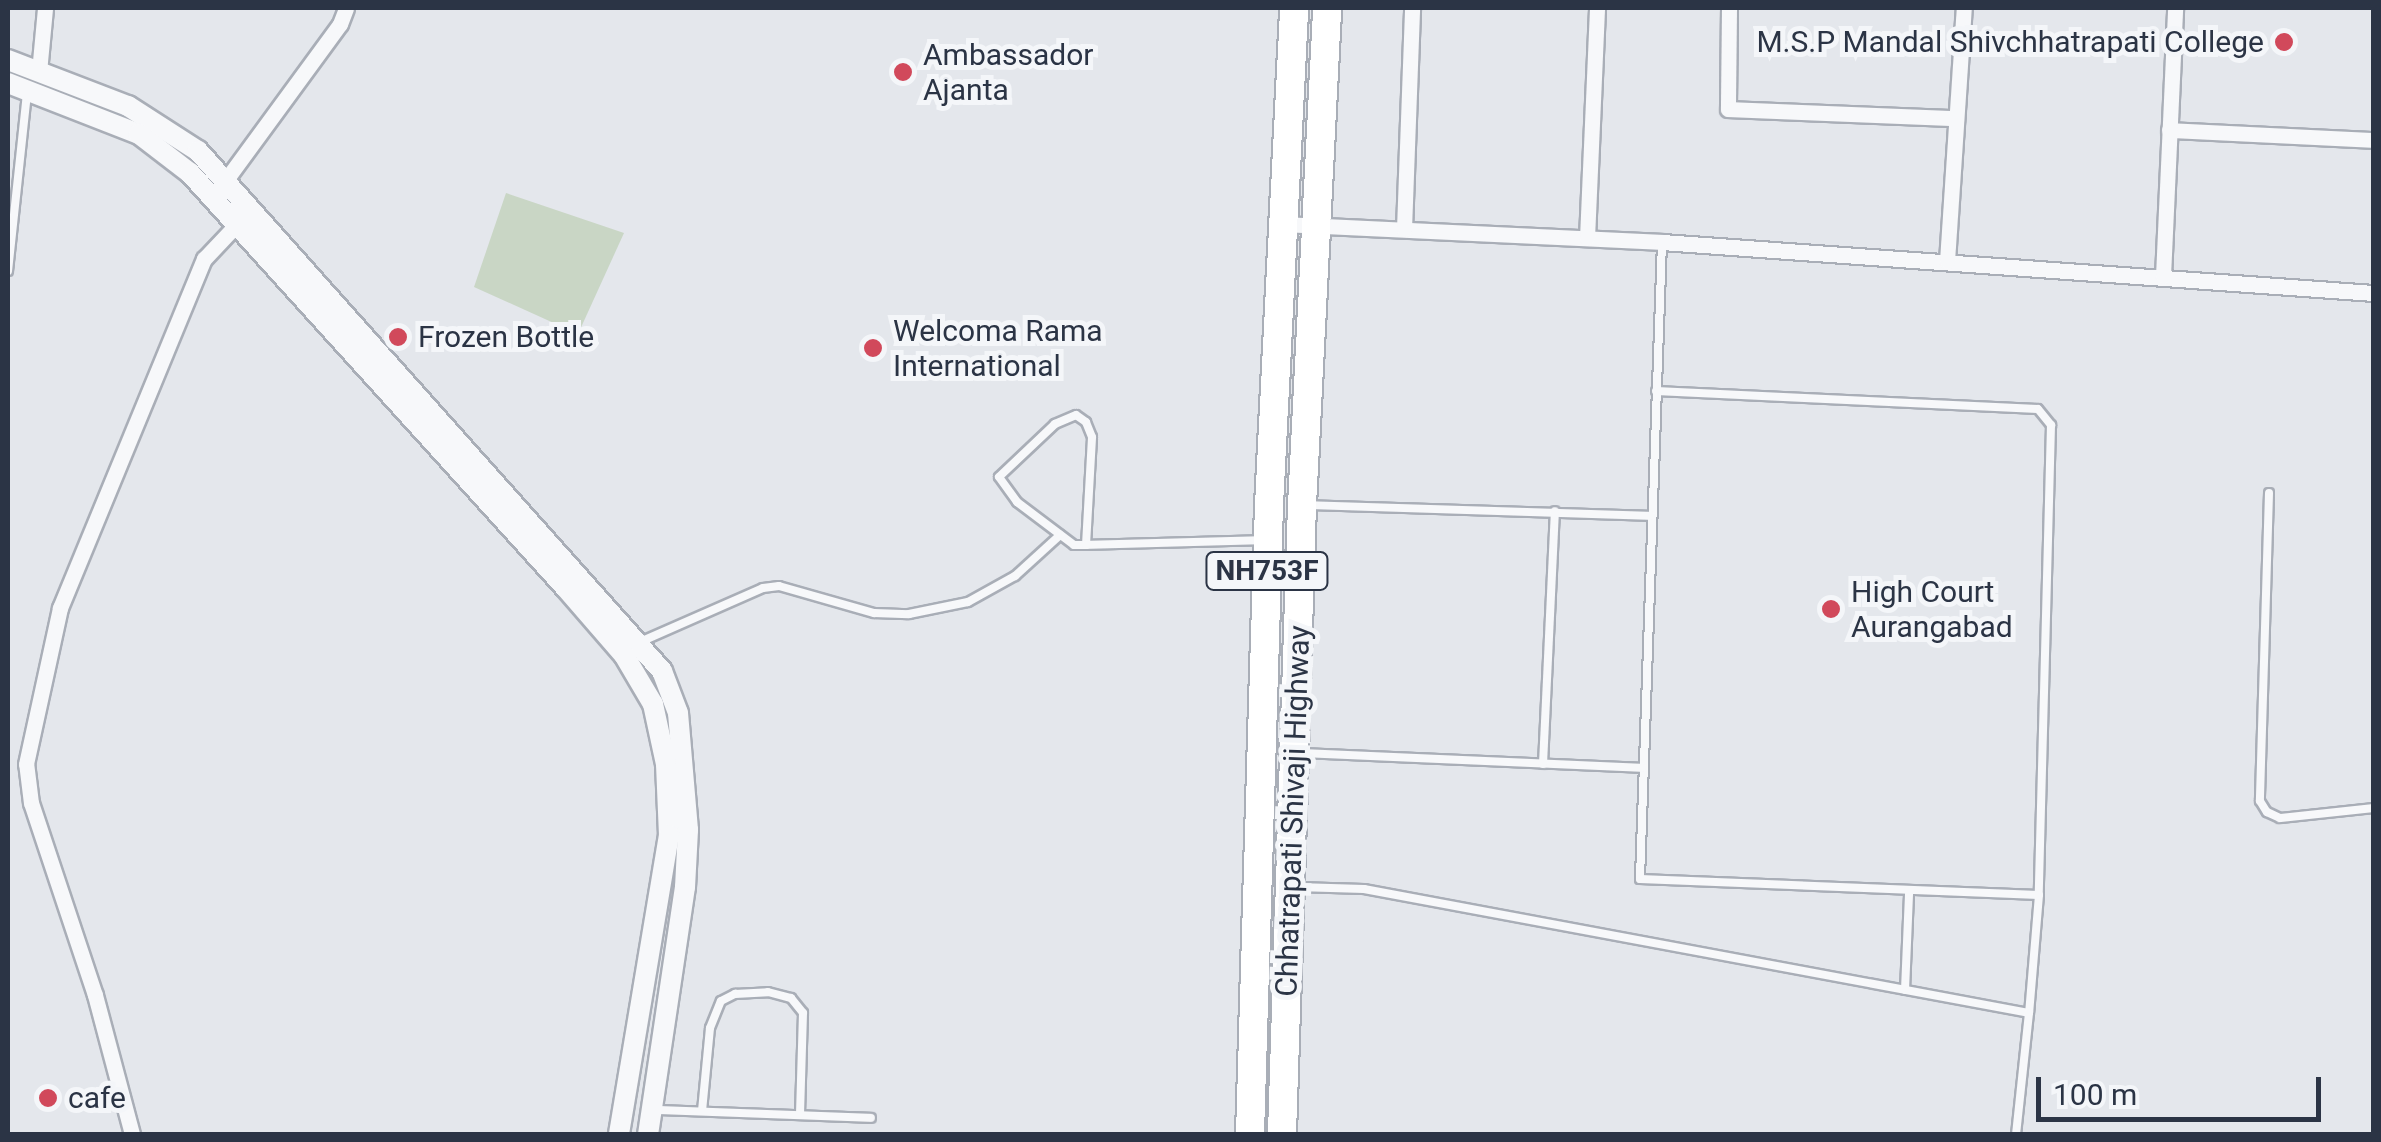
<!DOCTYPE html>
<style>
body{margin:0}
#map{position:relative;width:2381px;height:1142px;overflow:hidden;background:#e4e7ec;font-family:Roboto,sans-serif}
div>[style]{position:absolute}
.green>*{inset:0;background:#c9d6c5}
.roads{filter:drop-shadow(2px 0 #a9aeb7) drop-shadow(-2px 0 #a9aeb7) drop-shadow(0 2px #a9aeb7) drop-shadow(0 -2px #a9aeb7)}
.service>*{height:8px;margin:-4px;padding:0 4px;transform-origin:4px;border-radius:4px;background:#f7f8fa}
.minor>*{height:15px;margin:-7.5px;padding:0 7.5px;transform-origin:7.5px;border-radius:7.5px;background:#f7f8fa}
.tertiary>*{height:20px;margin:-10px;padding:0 10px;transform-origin:10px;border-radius:10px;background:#f7f8fa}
.trunk>*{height:28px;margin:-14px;padding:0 14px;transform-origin:14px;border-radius:14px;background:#fff}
.dots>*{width:28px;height:28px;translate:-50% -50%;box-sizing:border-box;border:5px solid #f4f6f9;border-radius:50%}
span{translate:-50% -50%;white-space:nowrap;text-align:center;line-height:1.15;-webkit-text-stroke:10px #f4f6f9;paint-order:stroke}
.shield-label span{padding:2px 8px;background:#f4f6f9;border:2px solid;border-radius:8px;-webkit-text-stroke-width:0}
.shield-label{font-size:28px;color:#2b3445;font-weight:700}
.poi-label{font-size:30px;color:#2b3445}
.right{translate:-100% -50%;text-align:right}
.left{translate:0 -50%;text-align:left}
.street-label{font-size:30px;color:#2b3445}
.frame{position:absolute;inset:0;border:10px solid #2b3445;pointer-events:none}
.scale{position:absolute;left:2036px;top:1077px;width:285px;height:45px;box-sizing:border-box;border:5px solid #2b3445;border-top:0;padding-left:12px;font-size:30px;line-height:35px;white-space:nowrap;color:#2b3445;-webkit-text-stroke:8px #f4f6f9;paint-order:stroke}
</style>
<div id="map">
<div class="green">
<i style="clip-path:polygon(506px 193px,624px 233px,578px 334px,474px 287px)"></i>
</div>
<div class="roads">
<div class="service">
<i style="left:1662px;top:242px;width:637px;rotate:91.98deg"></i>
<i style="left:1640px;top:879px;width:399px;rotate:2.3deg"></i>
<i style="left:8px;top:271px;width:180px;rotate:-83.9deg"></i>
<i style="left:1656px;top:391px;width:382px;rotate:2.7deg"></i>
<i style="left:2038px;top:409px;width:21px;rotate:51deg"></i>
<i style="left:2051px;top:425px;width:470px;rotate:91.5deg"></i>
<i style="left:2039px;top:895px;width:118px;rotate:94.8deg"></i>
<i style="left:2269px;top:493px;width:308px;rotate:91.7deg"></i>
<i style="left:2260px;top:801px;width:13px;rotate:58deg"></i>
<i style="left:2267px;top:812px;width:14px;rotate:25deg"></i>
<i style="left:2280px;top:818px;width:95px;rotate:-6.1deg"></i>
<i style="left:1306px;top:505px;width:345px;rotate:1.8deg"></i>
<i style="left:1086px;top:545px;width:108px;rotate:-86.8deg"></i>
<i style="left:1092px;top:437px;width:16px;rotate:-112deg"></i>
<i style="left:1086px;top:422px;width:12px;rotate:-145deg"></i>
<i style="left:1076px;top:415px;width:23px;rotate:157deg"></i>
<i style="left:1055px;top:424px;width:77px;rotate:136.6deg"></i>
<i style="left:999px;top:477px;width:31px;rotate:54deg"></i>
<i style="left:1017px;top:502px;width:71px;rotate:37deg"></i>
<i style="left:1074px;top:545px;width:12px"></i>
<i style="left:1086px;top:545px;width:178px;rotate:-1.6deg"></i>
<i style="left:640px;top:642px;width:134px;rotate:-23.7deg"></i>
<i style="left:763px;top:588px;width:16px;rotate:-7deg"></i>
<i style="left:779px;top:586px;width:99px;rotate:15.9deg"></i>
<i style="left:874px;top:613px;width:35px;rotate:2deg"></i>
<i style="left:909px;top:614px;width:60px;rotate:-11.5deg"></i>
<i style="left:968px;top:602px;width:54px;rotate:-29deg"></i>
<i style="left:1015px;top:576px;width:61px;rotate:-42.3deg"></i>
<i style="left:1300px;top:753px;width:342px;rotate:2.5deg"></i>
<i style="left:1543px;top:764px;width:253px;rotate:-87.3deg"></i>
<i style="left:1297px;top:887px;width:67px;rotate:1.7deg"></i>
<i style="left:1364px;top:889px;width:676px;rotate:10.56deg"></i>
<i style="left:2029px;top:1013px;width:122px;rotate:96.1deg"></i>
<i style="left:1905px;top:990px;width:97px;rotate:-87.6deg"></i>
<i style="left:656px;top:1110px;width:215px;rotate:2.1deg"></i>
<i style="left:702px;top:1111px;width:83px;rotate:-84.5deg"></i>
<i style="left:710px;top:1028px;width:29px;rotate:-68deg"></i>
<i style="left:721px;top:1001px;width:16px;rotate:-27deg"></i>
<i style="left:735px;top:994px;width:33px;rotate:-3deg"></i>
<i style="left:768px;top:992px;width:24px;rotate:15deg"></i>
<i style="left:791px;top:998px;width:19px;rotate:51deg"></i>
<i style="left:803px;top:1013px;width:102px;rotate:91.7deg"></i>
</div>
<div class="minor">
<i style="left:1729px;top:8px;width:101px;rotate:90.6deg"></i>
<i style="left:1728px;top:109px;width:227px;rotate:2.3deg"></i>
<i style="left:39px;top:72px;width:64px;rotate:-84.6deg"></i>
<i style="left:2169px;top:130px;width:205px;rotate:2.8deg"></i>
<i style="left:220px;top:188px;width:203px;rotate:-53.8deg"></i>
<i style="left:340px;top:24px;width:17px;rotate:-69deg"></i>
<i style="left:1284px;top:224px;width:378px;rotate:2.7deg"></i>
<i style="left:1662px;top:242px;width:714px;rotate:4.1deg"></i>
<i style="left:1404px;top:229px;width:221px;rotate:-87.9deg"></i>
<i style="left:1587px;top:238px;width:230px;rotate:-87.5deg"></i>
<i style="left:1947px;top:261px;width:254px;rotate:-86.2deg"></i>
<i style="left:2163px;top:276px;width:268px;rotate:-87.4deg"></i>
<i style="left:132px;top:1134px;width:144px;rotate:-104.9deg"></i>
<i style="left:95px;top:995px;width:202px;rotate:-108.4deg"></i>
<i style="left:31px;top:803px;width:39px;rotate:-97deg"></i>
<i style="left:26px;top:764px;width:160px;rotate:-77.7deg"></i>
<i style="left:60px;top:608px;width:378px;rotate:-67.6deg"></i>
<i style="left:204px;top:259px;width:47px;rotate:-46.7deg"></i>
<i style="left:236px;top:225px;width:11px;rotate:-68deg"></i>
</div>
<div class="tertiary">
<i style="left:8px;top:60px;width:129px;rotate:21deg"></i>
<i style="left:128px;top:106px;width:83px;rotate:32.7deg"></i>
<i style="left:198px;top:151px;width:697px;rotate:48.26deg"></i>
<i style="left:662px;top:671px;width:45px;rotate:69.1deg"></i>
<i style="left:678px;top:713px;width:117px;rotate:85.1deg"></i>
<i style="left:688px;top:830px;width:57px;rotate:93deg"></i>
<i style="left:685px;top:887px;width:250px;rotate:98.5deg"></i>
<i style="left:8px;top:83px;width:141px;rotate:21.3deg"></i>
<i style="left:139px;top:134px;width:64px;rotate:37.4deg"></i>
<i style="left:190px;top:173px;width:559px;rotate:47.83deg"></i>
<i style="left:565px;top:587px;width:90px;rotate:49.1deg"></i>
<i style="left:624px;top:655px;width:57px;rotate:59.4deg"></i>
<i style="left:653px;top:704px;width:61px;rotate:77.8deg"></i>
<i style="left:666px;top:764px;width:71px;rotate:87.6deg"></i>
<i style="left:669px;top:835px;width:303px;rotate:99.5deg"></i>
</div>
<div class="trunk">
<i style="left:1250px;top:1134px;width:629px;rotate:-88.27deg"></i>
<i style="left:1269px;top:505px;width:498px;rotate:-87.1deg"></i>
<i style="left:1282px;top:1134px;width:629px;rotate:-88.18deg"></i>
<i style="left:1302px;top:505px;width:498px;rotate:-87.1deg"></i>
</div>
</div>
<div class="dots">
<i style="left:2284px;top:42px;background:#d1495b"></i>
<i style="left:903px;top:72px;background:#d1495b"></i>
<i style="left:398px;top:337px;background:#d1495b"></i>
<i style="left:873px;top:348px;background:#d1495b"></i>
<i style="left:1831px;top:609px;background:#d1495b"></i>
<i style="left:48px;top:1098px;background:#d1495b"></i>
</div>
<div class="shield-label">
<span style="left:1267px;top:571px">NH753F</span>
</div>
<div class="poi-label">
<span class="right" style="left:2264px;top:42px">M.S.P Mandal Shivchhatrapati College</span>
<span class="left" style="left:923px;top:72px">Ambassador<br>Ajanta</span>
<span class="left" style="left:893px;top:348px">Welcoma Rama<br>International</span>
<span class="left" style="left:418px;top:337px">Frozen Bottle</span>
<span class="left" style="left:1851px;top:609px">High Court<br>Aurangabad</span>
<span class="left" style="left:68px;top:1098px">cafe</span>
</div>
<div class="street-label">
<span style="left:1293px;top:811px;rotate:-88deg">Chhatrapati Shivaji Highway</span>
</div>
<div class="frame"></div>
<div class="scale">100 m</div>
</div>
